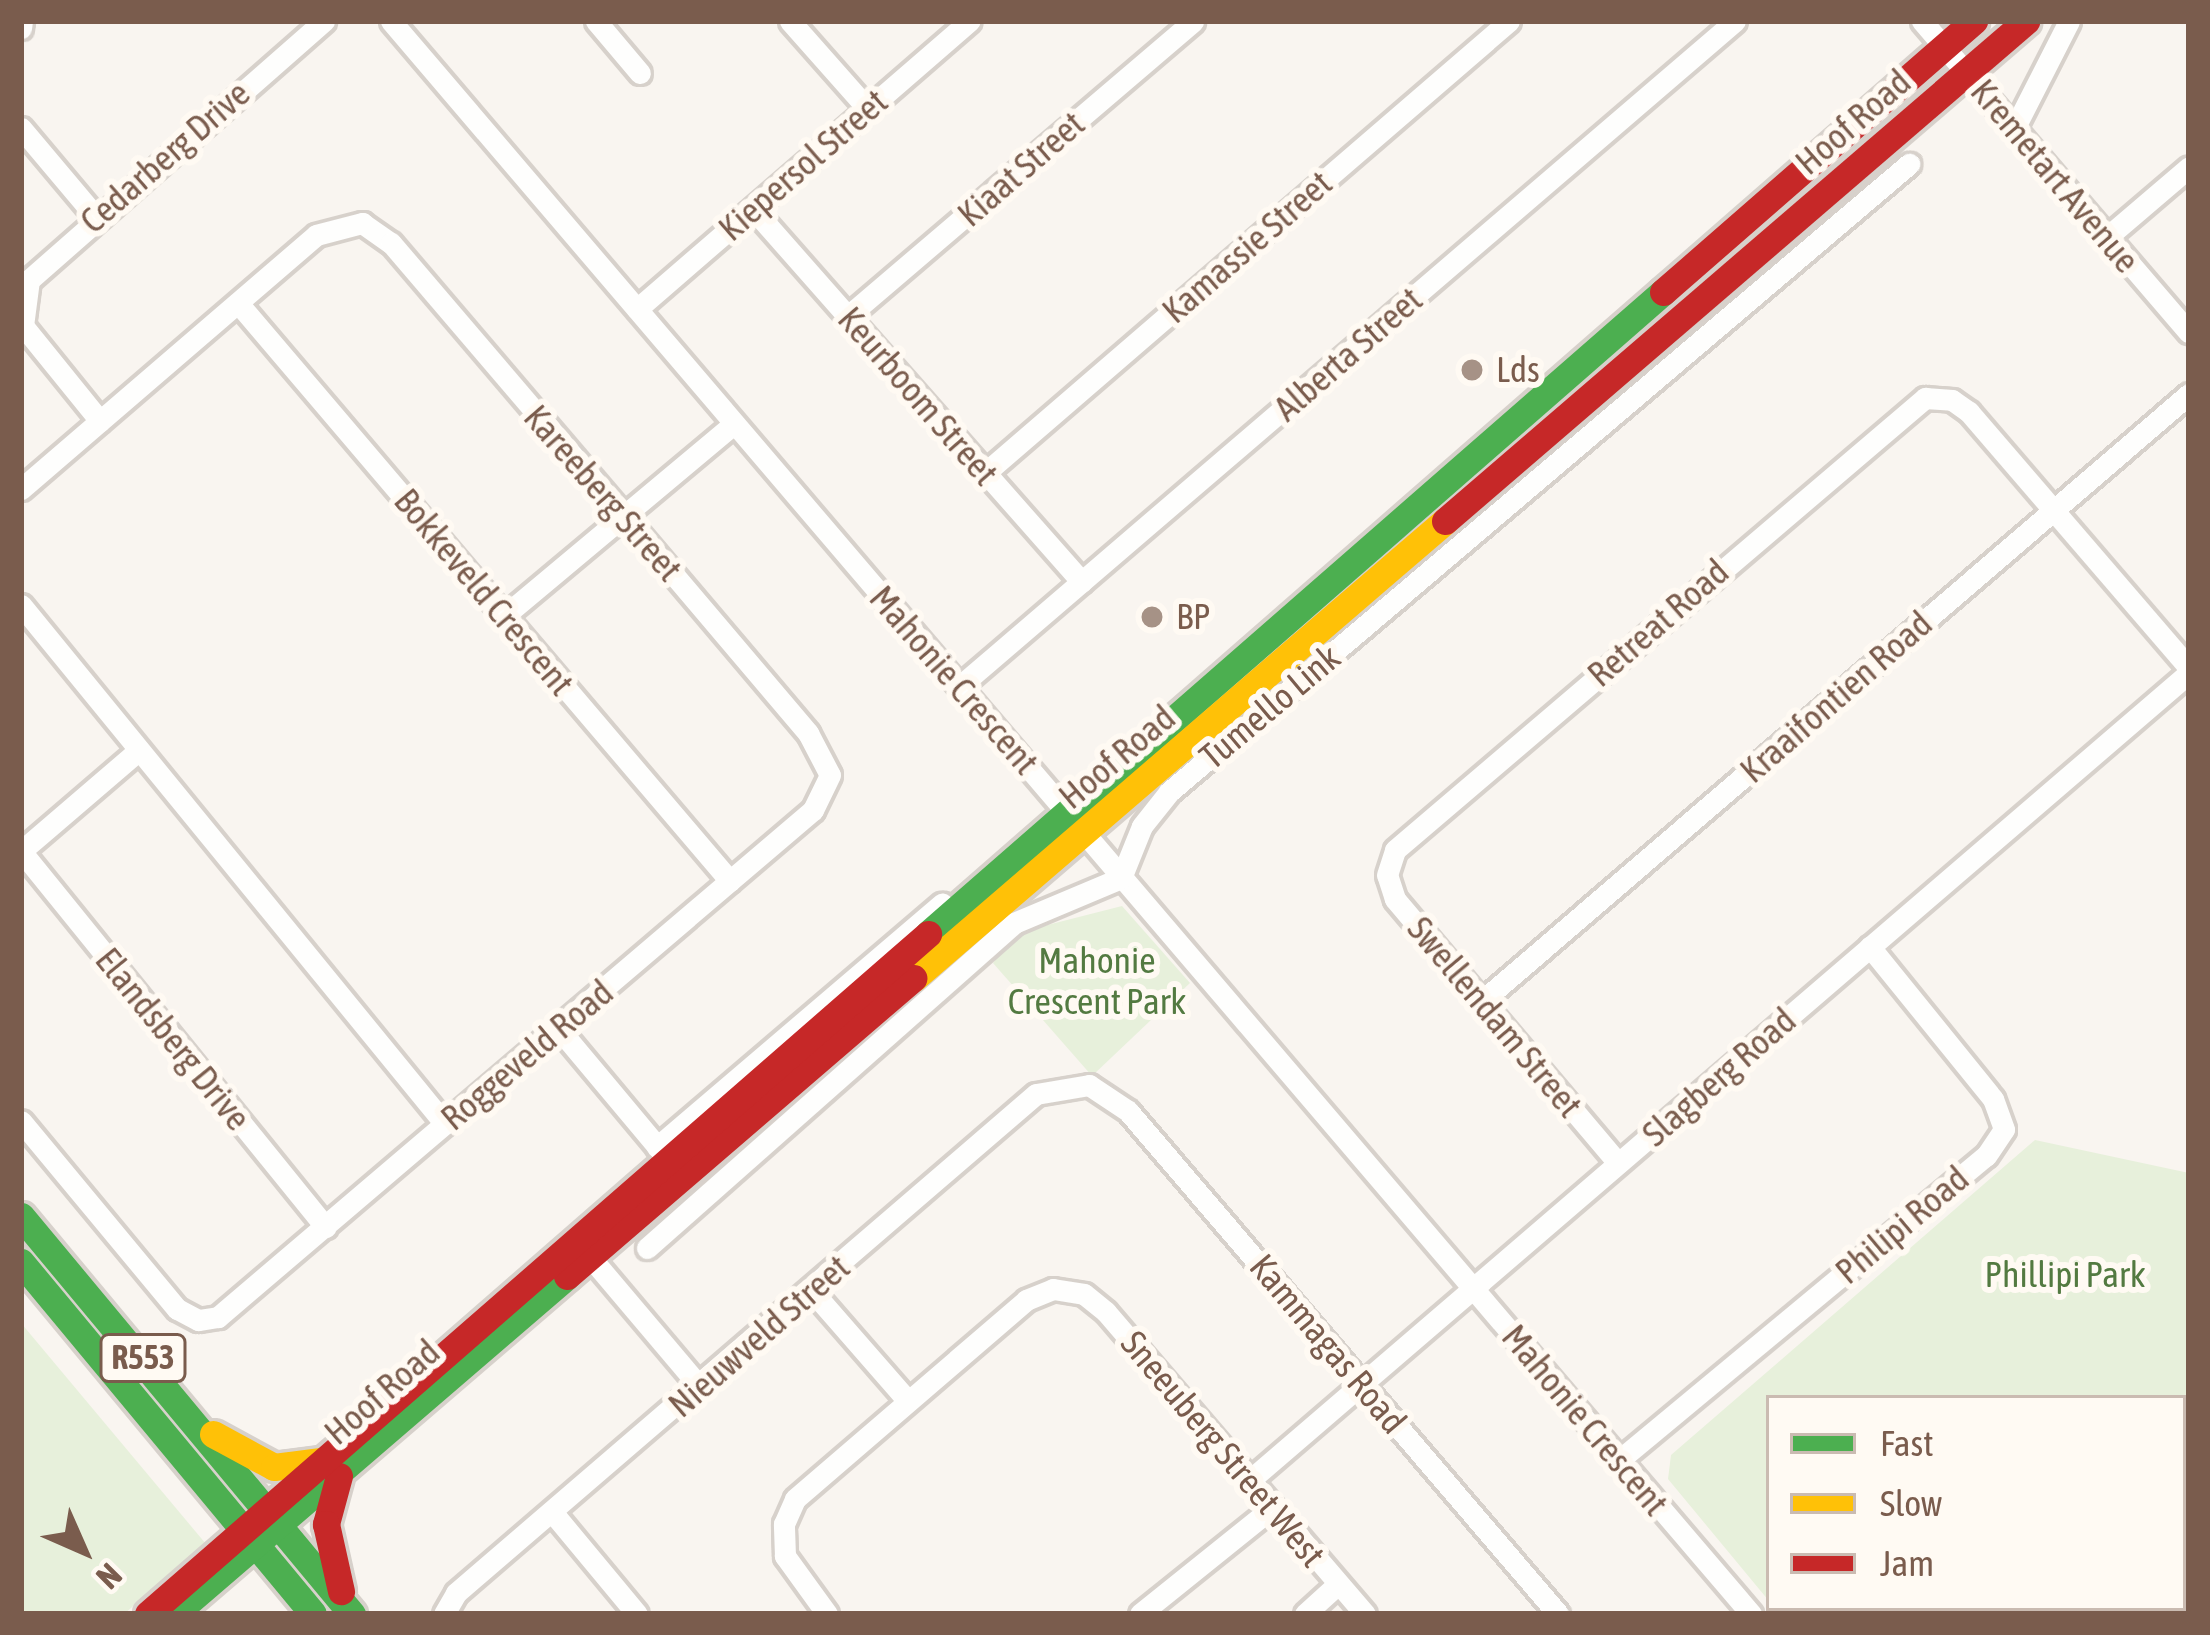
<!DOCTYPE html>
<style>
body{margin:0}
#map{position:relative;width:2210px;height:1635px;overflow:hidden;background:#f9f5f0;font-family:"Asap Condensed",sans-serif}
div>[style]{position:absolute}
.education>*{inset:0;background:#f6eef6}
.green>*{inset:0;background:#e7f0db}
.roads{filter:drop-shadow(3px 0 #d7d1cb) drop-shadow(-3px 0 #d7d1cb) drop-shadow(0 3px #d7d1cb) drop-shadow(0 -3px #d7d1cb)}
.street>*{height:21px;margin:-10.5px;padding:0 10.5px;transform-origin:10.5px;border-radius:10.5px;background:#fefefd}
.fast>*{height:27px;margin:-13.5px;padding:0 13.5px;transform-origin:13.5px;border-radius:13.5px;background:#4caf50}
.slow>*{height:27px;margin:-13.5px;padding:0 13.5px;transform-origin:13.5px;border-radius:13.5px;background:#ffc107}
.jam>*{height:27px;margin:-13.5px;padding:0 13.5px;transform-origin:13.5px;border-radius:13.5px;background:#c62828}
.dots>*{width:33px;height:33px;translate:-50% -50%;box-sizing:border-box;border:6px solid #fffaf3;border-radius:50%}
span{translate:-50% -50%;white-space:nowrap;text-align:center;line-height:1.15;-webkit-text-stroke:12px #fffaf3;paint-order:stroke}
.shield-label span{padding:3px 9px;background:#fffaf3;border:3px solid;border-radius:9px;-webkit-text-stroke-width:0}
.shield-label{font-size:33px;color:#7a5c4d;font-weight:700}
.street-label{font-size:36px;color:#7a5c4d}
.poi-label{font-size:36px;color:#7a5c4d}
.left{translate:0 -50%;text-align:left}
.park-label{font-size:36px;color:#537a41}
.frame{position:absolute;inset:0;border:24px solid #7a5c4d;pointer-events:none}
.legend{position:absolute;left:1766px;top:1395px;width:420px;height:216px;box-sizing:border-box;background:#fffaf3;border:3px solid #cabbb1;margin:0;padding:15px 21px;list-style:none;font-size:36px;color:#7a5c4d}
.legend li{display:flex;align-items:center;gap:24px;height:60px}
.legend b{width:60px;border:3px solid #cabbb1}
.north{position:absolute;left:24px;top:1491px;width:120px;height:120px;-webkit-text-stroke:9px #fffaf3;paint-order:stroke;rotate:135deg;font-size:33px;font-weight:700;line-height:48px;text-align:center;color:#7a5c4d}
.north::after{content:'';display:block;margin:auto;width:42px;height:54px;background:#7a5c4d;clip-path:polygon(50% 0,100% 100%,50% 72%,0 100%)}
</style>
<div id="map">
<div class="education">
<i style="clip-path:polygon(2189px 1472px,2189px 1614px,2059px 1614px,2053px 1608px,2183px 1608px)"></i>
</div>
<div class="green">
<i style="clip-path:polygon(1122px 906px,1190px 983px,1092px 1076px,993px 963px,1016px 933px)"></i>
<i style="clip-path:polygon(2035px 1140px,2189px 1173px,2189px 1474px,2183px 1480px,2183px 1398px,1769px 1398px,1769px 1601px,1668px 1479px,1671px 1455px)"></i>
<i style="clip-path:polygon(21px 1323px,206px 1544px,124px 1614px,21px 1614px)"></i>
<i style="clip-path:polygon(1775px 1608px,2034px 1608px,1780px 1614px)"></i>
</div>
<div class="roads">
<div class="street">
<i style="left:391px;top:21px;width:2095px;rotate:49.51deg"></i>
<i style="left:596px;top:21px;width:68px;rotate:49.8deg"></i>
<i style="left:790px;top:21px;width:116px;rotate:48.5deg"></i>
<i style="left:1922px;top:21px;width:410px;rotate:49.4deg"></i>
<i style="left:21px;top:28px;width:7px;rotate:-82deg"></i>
<i style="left:21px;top:128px;width:115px;rotate:49.9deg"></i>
<i style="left:2014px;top:129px;width:121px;rotate:-63deg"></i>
<i style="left:753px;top:209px;width:497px;rotate:48.6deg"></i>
<i style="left:2106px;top:238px;width:109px;rotate:-40.5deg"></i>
<i style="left:238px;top:303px;width:759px;rotate:49.6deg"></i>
<i style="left:637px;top:309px;width:440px;rotate:-40.9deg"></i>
<i style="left:848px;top:316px;width:454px;rotate:-40.5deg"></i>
<i style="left:100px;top:421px;width:122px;rotate:-129deg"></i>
<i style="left:23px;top:326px;width:46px;rotate:-82.6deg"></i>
<i style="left:29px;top:280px;width:393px;rotate:-41.3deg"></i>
<i style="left:985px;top:473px;width:692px;rotate:-40.78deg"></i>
<i style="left:21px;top:489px;width:389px;rotate:-40.7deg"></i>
<i style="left:316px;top:235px;width:48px;rotate:-14.6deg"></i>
<i style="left:362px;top:223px;width:35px;rotate:35deg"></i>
<i style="left:391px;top:243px;width:359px;rotate:49.5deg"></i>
<i style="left:624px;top:516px;width:285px;rotate:49.7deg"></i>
<i style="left:808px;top:733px;width:47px;rotate:62.4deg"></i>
<i style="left:830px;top:775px;width:39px;rotate:116deg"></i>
<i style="left:813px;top:810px;width:782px;rotate:139.57deg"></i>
<i style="left:218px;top:1317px;width:20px;rotate:171deg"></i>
<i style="left:198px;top:1320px;width:24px;rotate:-152deg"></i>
<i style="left:177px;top:1309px;width:244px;rotate:-129.7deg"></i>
<i style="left:21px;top:605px;width:670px;rotate:50.75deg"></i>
<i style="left:504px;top:616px;width:300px;rotate:-39.9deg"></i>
<i style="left:960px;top:686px;width:1021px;rotate:-40.63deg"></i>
<i style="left:139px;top:750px;width:155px;rotate:139.4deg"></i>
<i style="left:21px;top:851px;width:484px;rotate:51deg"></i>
<i style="left:1482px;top:1001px;width:932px;rotate:-40.65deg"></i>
<i style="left:559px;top:1029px;width:168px;rotate:50.1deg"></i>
<i style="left:657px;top:1147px;width:375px;rotate:-40.5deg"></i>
<i style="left:1618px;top:1163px;width:346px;rotate:-130.2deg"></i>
<i style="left:1395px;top:899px;width:25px;rotate:-108deg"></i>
<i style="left:1387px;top:875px;width:26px;rotate:-72deg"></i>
<i style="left:1395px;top:850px;width:697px;rotate:-40.46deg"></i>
<i style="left:1925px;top:398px;width:27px;rotate:4deg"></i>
<i style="left:1952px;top:400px;width:21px;rotate:35deg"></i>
<i style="left:1969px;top:412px;width:338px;rotate:49.3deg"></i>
<i style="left:580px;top:1245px;width:186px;rotate:49.8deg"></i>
<i style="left:647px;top:1248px;width:490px;rotate:-41.5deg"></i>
<i style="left:1014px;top:923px;width:116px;rotate:-22.8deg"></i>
<i style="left:1121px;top:878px;width:56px;rotate:-68deg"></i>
<i style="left:1142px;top:826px;width:43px;rotate:-51.5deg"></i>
<i style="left:1169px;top:792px;width:971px;rotate:-40.32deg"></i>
<i style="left:812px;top:1291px;width:145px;rotate:48.9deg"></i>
<i style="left:1618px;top:1461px;width:478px;rotate:-39.7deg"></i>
<i style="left:1986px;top:1156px;width:32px;rotate:-56deg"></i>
<i style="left:2004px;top:1129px;width:32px;rotate:-110deg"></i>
<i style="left:1993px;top:1099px;width:196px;rotate:-129deg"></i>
<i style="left:1250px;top:1480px;width:1238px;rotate:-40.68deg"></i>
<i style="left:553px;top:1513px;width:131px;rotate:50.3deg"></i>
<i style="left:444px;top:1614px;width:24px;rotate:-60deg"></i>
<i style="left:456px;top:1593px;width:765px;rotate:-40.71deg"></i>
<i style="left:1036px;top:1094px;width:54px;rotate:-9.6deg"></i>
<i style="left:1089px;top:1085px;width:47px;rotate:33.7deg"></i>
<i style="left:1128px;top:1111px;width:662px;rotate:49.47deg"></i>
<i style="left:827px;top:1614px;width:72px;rotate:-125.9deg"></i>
<i style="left:785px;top:1556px;width:32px;rotate:-92deg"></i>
<i style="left:784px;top:1524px;width:27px;rotate:-66deg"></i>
<i style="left:795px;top:1499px;width:305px;rotate:-40.7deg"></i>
<i style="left:1026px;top:1300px;width:29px;rotate:-22deg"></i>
<i style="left:1053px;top:1289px;width:31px;rotate:9deg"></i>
<i style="left:1084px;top:1294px;width:28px;rotate:39deg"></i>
<i style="left:1106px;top:1312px;width:398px;rotate:49.4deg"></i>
<i style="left:1140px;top:1614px;width:169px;rotate:-38.8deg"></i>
<i style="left:1305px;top:1614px;width:45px;rotate:-42.3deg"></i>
</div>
<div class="fast">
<i style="left:928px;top:934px;width:976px;rotate:-41.14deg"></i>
<i style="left:21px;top:1216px;width:518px;rotate:50.25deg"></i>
<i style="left:21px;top:1262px;width:457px;rotate:50.3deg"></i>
<i style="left:174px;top:1614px;width:518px;rotate:-40.7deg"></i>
</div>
<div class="slow">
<i style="left:914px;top:978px;width:701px;rotate:-40.72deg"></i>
<i style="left:213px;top:1434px;width:69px;rotate:28.4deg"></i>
<i style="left:274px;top:1467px;width:53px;rotate:-7.5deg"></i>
</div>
<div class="jam">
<i style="left:1663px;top:292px;width:413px;rotate:-41.1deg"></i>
<i style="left:1445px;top:521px;width:767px;rotate:-40.71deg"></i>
<i style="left:567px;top:1276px;width:457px;rotate:-40.7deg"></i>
<i style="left:339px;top:1476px;width:50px;rotate:105.2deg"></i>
<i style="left:326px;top:1524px;width:69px;rotate:77.4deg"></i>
<i style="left:148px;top:1614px;width:1035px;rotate:-41.08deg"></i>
</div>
</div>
<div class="dots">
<i style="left:1472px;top:370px;background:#a69286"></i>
<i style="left:1152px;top:617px;background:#a69286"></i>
</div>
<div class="shield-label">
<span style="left:143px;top:1358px">R553</span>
</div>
<div class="street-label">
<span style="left:1853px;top:122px;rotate:-41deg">Hoof Road</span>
<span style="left:165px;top:157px;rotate:-41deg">Cedarberg Drive</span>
<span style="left:803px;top:165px;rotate:-41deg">Kiepersol Street</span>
<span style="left:1021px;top:169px;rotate:-41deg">Kiaat Street</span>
<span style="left:2055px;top:176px;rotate:50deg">Kremetart Avenue</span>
<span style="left:1247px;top:247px;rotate:-41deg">Kamassie Street</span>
<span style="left:1348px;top:354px;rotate:-41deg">Alberta Street</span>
<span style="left:918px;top:396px;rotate:49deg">Keurboom Street</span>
<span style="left:603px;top:493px;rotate:49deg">Kareeberg Street</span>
<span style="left:484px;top:592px;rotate:50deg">Bokkeveld Crescent</span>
<span style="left:1658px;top:623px;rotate:-41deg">Retreat Road</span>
<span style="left:954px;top:680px;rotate:49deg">Mahonie Crescent</span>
<span style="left:1836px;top:697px;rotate:-41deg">Kraaifontien Road</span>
<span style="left:1270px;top:707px;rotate:-40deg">Tumello Link</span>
<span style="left:1117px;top:757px;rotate:-40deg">Hoof Road</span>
<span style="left:1495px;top:1017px;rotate:50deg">Swellendam Street</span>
<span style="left:173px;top:1039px;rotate:51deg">Elandsberg Drive</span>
<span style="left:527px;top:1055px;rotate:-40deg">Roggeveld Road</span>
<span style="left:1719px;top:1077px;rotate:-41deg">Slagberg Road</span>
<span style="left:1902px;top:1225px;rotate:-40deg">Philipi Road</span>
<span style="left:759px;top:1336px;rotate:-41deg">Nieuwveld Street</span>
<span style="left:1328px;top:1344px;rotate:50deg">Kammagas Road</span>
<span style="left:382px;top:1392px;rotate:-41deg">Hoof Road</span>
<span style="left:1585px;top:1420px;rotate:50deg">Mahonie Crescent</span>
<span style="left:1223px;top:1449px;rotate:50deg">Sneeuberg Street West</span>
</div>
<div class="poi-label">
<span class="left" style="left:1496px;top:370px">Lds</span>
<span class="left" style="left:1176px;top:617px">BP</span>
</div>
<div class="park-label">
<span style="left:1097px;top:981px">Mahonie<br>Crescent Park</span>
<span style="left:2065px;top:1275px">Phillipi Park</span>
</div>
<div class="frame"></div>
<ul class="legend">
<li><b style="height:15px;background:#4caf50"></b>Fast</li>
<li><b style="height:15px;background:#ffc107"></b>Slow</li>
<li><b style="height:15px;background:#c62828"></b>Jam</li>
</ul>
<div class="north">N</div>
</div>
